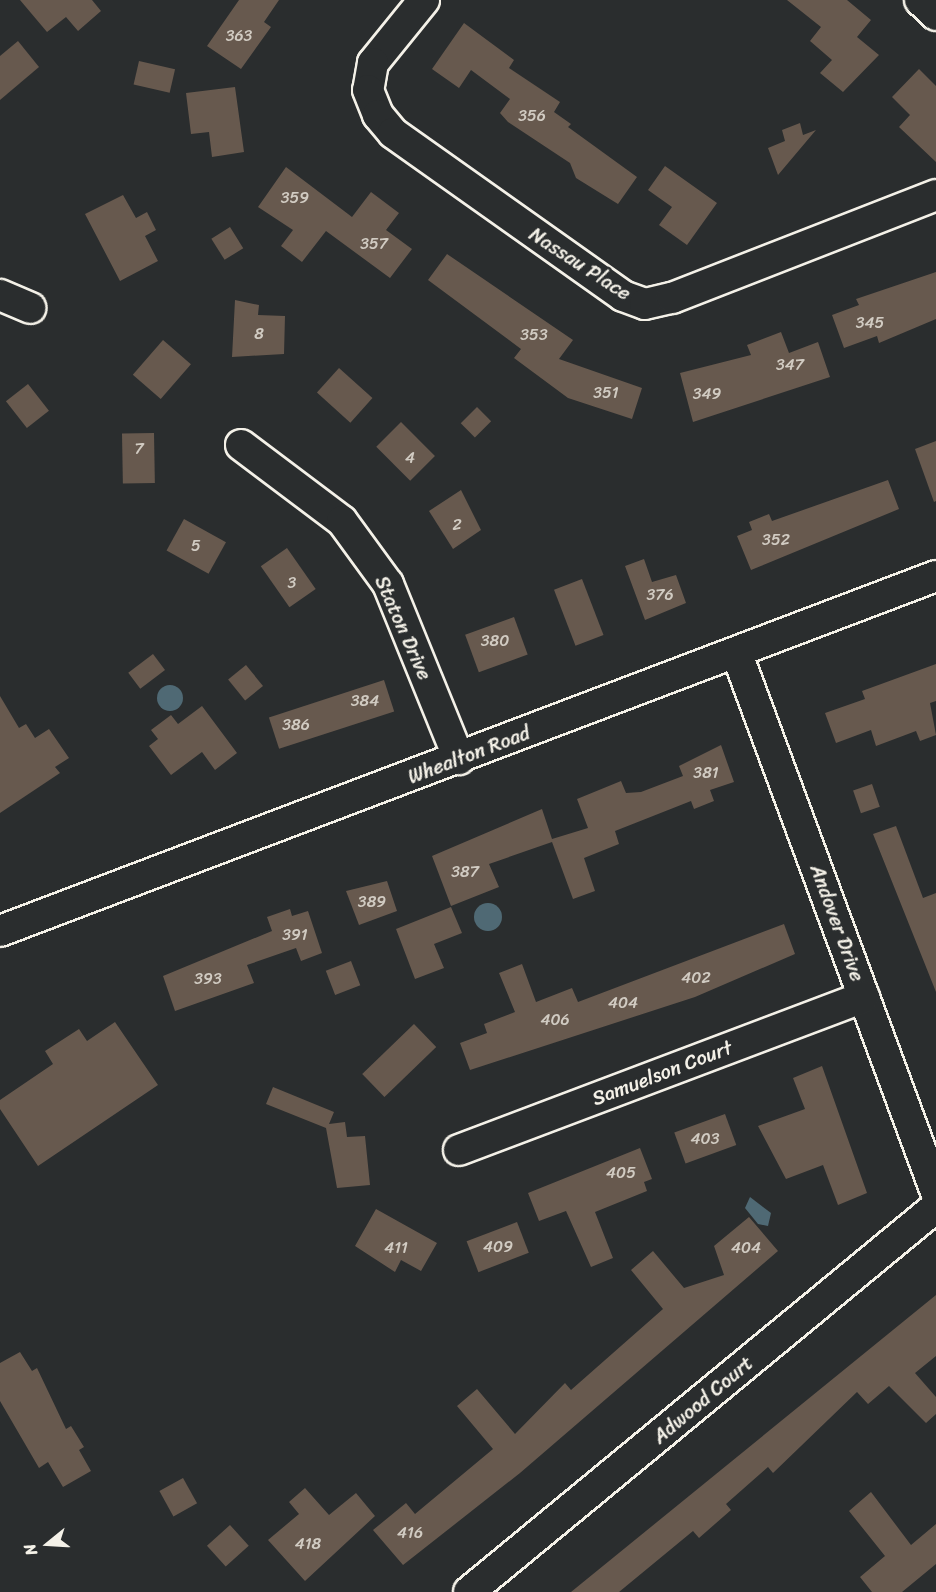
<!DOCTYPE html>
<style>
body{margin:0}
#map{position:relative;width:936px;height:1592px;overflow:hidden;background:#2a2d2e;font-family:Sriracha,sans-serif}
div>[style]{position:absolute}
.water>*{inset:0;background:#4f6974}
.round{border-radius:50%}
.building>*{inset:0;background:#67594e;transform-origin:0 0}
.roads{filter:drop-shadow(2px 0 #f4f1e8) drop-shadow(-2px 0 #f4f1e8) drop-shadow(0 2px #f4f1e8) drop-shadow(0 -2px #f4f1e8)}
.minor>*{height:30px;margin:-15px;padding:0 15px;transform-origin:15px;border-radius:15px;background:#2a2d2e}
span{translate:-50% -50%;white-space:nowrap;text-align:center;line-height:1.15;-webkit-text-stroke:5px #2a2d2e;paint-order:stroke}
.number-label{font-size:16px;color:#d1cbc2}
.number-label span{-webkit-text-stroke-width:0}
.street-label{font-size:20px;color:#f4f1e8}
.north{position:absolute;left:18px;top:1514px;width:60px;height:60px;-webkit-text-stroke:4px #2a2d2e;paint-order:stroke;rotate:252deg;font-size:16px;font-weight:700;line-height:24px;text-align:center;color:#f4f1e8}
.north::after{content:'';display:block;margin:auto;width:21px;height:27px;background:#f4f1e8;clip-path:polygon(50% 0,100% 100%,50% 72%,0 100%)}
</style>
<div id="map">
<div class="water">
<i class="round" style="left:157px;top:685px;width:26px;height:26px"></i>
<i class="round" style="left:474px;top:903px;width:28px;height:28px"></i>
<i style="clip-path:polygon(750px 1197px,771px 1213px,768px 1226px,758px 1224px,745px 1208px)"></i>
</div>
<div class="building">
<i style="clip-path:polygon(20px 0,92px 0,101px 11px,78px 31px,66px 17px,47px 32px)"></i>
<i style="clip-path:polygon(239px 0,279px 0,264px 22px,271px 27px,241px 69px,207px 46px)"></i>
<i style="clip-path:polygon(787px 0,847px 0,871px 20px,857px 37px,879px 55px,843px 92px,820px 73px,832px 60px,810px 41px,821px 27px)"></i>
<i style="clip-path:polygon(464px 23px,514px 60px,509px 68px,560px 102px,554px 112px,571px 124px,568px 127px,637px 177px,618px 204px,576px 178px,570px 163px,508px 122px,500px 113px,510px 99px,471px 70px,459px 88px,432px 69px)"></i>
<i style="clip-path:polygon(18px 41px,39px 67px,0 100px,0 56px)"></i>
<i style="left:139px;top:61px;width:37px;height:24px;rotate:13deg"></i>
<i style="clip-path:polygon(919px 69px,936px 86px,936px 162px,899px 127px,910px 115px,892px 97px)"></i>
<i style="clip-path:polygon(235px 87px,244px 152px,212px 157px,209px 132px,191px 134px,186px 93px)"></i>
<i style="clip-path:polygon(800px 123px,803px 135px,816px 130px,778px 175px,768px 148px,785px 141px,782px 130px)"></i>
<i style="clip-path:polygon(665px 166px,717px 203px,687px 245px,659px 225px,672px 207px,648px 190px)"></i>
<i style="clip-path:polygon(286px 167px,352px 217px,371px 192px,399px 213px,386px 230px,412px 249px,390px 278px,326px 231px,302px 262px,281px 246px,293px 230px,258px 207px)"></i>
<i style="clip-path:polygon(123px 195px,136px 218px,147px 212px,156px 230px,145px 236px,158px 261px,120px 281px,85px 214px)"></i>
<i style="left:230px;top:227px;width:25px;height:22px;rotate:58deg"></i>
<i style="clip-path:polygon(447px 254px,573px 340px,559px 359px,642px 388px,632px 419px,568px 398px,514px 358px,521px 349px,428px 280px)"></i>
<i style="clip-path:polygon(936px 272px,936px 319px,879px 343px,877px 336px,844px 348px,832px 315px,859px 305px,856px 299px)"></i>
<i style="clip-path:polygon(235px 300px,259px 305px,258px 315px,285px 316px,284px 354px,232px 357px)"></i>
<i style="clip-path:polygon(781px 332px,789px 353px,818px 342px,830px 377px,693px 422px,680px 373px,751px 355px,747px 345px)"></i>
<i style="left:163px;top:340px;width:37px;height:46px;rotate:41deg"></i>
<i style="left:339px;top:368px;width:45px;height:33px;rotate:42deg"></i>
<i style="left:28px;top:384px;width:34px;height:28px;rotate:52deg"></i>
<i style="left:477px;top:407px;width:20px;height:23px;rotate:45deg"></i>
<i style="left:401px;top:422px;width:48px;height:35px;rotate:45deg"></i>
<i style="left:154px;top:433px;width:50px;height:32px;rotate:89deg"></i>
<i style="clip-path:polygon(936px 441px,936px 501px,934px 502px,915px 449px)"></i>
<i style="clip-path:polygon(888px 480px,899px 509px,751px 570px,737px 536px,752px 530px,749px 522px,769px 514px,772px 521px)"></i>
<i style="clip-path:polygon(461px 490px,481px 530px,453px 549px,429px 511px)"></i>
<i style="left:184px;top:519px;width:48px;height:36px;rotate:29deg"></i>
<i style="left:287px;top:548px;width:50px;height:32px;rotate:55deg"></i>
<i style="clip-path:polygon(644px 559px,652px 582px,676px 575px,686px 603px,645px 620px,625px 566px)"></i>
<i style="left:582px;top:579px;width:60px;height:30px;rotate:69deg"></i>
<i style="left:514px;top:617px;width:40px;height:52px;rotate:70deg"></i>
<i style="left:153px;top:654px;width:20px;height:31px;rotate:53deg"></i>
<i style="clip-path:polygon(936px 664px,936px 701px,930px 703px,936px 735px,920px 741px,916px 731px,876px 746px,871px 730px,836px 743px,825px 713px,865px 699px,862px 691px)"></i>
<i style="left:246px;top:665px;width:27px;height:23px;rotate:51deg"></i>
<i style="left:384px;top:680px;width:33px;height:121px;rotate:72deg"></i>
<i style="clip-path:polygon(0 696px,19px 728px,26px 724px,35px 738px,49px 729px,69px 758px,55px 767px,60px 773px,0 813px)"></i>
<i style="clip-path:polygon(202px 706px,237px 753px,215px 770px,202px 752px,171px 775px,149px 746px,158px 739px,151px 730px,171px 715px,178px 724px)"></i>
<i style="clip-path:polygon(721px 745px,734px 782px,710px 790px,714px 801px,694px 809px,691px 801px,615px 831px,619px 844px,584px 858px,595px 891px,573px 899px,552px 842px,489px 864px,499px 887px,451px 906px,432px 856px,542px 809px,552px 839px,588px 828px,577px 799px,621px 781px,626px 793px,641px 792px,683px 776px,679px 766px)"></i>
<i style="left:872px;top:784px;width:24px;height:20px;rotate:71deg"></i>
<i style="clip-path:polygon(896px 826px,923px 898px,936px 893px,936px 992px,873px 834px)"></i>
<i style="clip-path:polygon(387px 881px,397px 911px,359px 925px,346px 891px)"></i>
<i style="clip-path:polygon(451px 907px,462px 933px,434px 944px,444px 968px,415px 979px,396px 929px)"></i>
<i style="clip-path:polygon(290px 909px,292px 916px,308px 911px,322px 953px,301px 961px,296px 948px,247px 965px,254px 983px,175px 1011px,163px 976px,272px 931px,267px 917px)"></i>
<i style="clip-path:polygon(784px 924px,795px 954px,695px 997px,470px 1070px,460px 1043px,487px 1033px,484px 1024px,515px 1012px,499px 973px,522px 964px,536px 1002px,572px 988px,578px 1002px)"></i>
<i style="left:351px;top:961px;width:26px;height:27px;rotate:69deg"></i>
<i style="clip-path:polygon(115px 1022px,158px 1085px,38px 1166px,0 1109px,0 1100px,53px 1064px,45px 1051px,79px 1029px,87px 1041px)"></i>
<i style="left:414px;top:1024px;width:32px;height:72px;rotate:46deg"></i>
<i style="clip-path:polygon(822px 1066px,867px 1193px,838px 1205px,823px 1165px,786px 1179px,758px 1126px,805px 1109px,793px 1078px)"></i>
<i style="clip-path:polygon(273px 1087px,334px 1112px,329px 1124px,345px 1122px,347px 1137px,365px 1136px,370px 1185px,337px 1188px,326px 1128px,266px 1104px)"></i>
<i style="left:725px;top:1114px;width:33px;height:54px;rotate:70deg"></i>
<i style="clip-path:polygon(640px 1148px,652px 1179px,644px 1182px,647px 1191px,595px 1212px,613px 1258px,591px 1267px,566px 1211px,539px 1221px,528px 1193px)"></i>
<i style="clip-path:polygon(376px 1209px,437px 1243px,421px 1271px,401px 1260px,395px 1272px,355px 1246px)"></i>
<i style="clip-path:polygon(749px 1217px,778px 1251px,520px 1473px,403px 1565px,373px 1530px,406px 1503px,415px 1514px,493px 1449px,457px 1406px,477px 1389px,515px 1434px,565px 1383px,571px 1390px,663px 1309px,631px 1270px,653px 1251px,684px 1288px,724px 1275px,714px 1246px)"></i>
<i style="left:517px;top:1222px;width:33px;height:54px;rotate:69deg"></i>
<i style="clip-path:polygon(936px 1295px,936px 1356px,915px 1373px,936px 1397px,936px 1414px,926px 1423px,889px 1386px,868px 1404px,857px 1392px,773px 1473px,768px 1467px,726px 1504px,731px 1510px,699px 1538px,693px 1531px,619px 1592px,571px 1592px)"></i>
<i style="clip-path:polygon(20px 1352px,32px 1371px,37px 1368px,66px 1429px,71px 1426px,84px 1447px,79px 1450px,91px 1471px,63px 1487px,48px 1462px,39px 1468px,0 1401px,0 1363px)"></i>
<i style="left:183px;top:1478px;width:29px;height:27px;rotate:61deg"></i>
<i style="clip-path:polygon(305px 1488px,329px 1515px,356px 1493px,375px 1516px,305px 1581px,268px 1540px,299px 1514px,289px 1502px)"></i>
<i style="clip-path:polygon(871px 1492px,911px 1545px,936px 1524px,936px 1564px,902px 1592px,872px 1592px,860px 1577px,885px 1556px,849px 1511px)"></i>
<i style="left:230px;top:1525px;width:28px;height:31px;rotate:48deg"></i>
</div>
<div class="roads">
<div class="minor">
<i style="left:424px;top:0;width:81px;rotate:129deg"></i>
<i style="left:373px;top:63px;width:27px;rotate:100deg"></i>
<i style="left:368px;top:90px;width:27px;rotate:68deg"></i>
<i style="left:378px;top:115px;width:23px;rotate:50deg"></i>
<i style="left:393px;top:133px;width:282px;rotate:35.3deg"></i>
<i style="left:623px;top:296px;width:23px;rotate:20deg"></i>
<i style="left:645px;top:304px;width:28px;rotate:-13deg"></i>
<i style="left:672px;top:298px;width:283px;rotate:-21.3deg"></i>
<i style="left:920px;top:0;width:22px;rotate:43deg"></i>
<i style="left:0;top:295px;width:33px;rotate:23deg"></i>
<i style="left:241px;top:445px;width:126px;rotate:37deg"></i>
<i style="left:342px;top:521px;width:78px;rotate:53.9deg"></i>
<i style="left:388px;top:584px;width:189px;rotate:67.9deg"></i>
<i style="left:737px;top:654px;width:574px;rotate:69.7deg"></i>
<i style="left:0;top:931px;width:1001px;rotate:-20.77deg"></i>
<i style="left:459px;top:1150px;width:433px;rotate:-20.7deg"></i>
<i style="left:469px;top:1592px;width:605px;rotate:-39.5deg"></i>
</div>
</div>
<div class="number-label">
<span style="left:239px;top:36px">363</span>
<span style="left:532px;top:116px">356</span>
<span style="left:295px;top:198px">359</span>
<span style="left:374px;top:244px">357</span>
<span style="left:870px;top:323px">345</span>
<span style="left:259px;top:334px">8</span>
<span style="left:534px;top:335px">353</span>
<span style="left:790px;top:365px">347</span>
<span style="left:606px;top:393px">351</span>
<span style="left:707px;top:394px">349</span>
<span style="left:139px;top:449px">7</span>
<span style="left:410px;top:458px">4</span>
<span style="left:457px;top:525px">2</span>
<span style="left:776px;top:540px">352</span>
<span style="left:196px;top:546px">5</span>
<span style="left:292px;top:583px">3</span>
<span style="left:660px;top:595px">376</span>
<span style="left:495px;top:641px">380</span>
<span style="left:365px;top:701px">384</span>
<span style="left:296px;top:725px">386</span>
<span style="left:706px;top:773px">381</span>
<span style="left:465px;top:872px">387</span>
<span style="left:372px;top:902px">389</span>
<span style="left:295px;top:935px">391</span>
<span style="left:696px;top:978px">402</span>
<span style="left:208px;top:979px">393</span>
<span style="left:623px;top:1003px">404</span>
<span style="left:555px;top:1020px">406</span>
<span style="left:705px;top:1139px">403</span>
<span style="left:621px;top:1173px">405</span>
<span style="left:498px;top:1247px">409</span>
<span style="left:396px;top:1248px">411</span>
<span style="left:746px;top:1248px">404</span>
<span style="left:410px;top:1533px">416</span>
<span style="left:308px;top:1544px">418</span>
</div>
<div class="street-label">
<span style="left:580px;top:264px;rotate:33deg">Nassau Place</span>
<span style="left:403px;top:628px;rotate:66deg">Staton Drive</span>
<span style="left:469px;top:755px;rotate:-21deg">Whealton Road</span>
<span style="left:837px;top:923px;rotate:70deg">Andover Drive</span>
<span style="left:662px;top:1073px;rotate:-21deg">Samuelson Court</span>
<span style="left:703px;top:1400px;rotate:-40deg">Adwood Court</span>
</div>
<div class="north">N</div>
</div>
